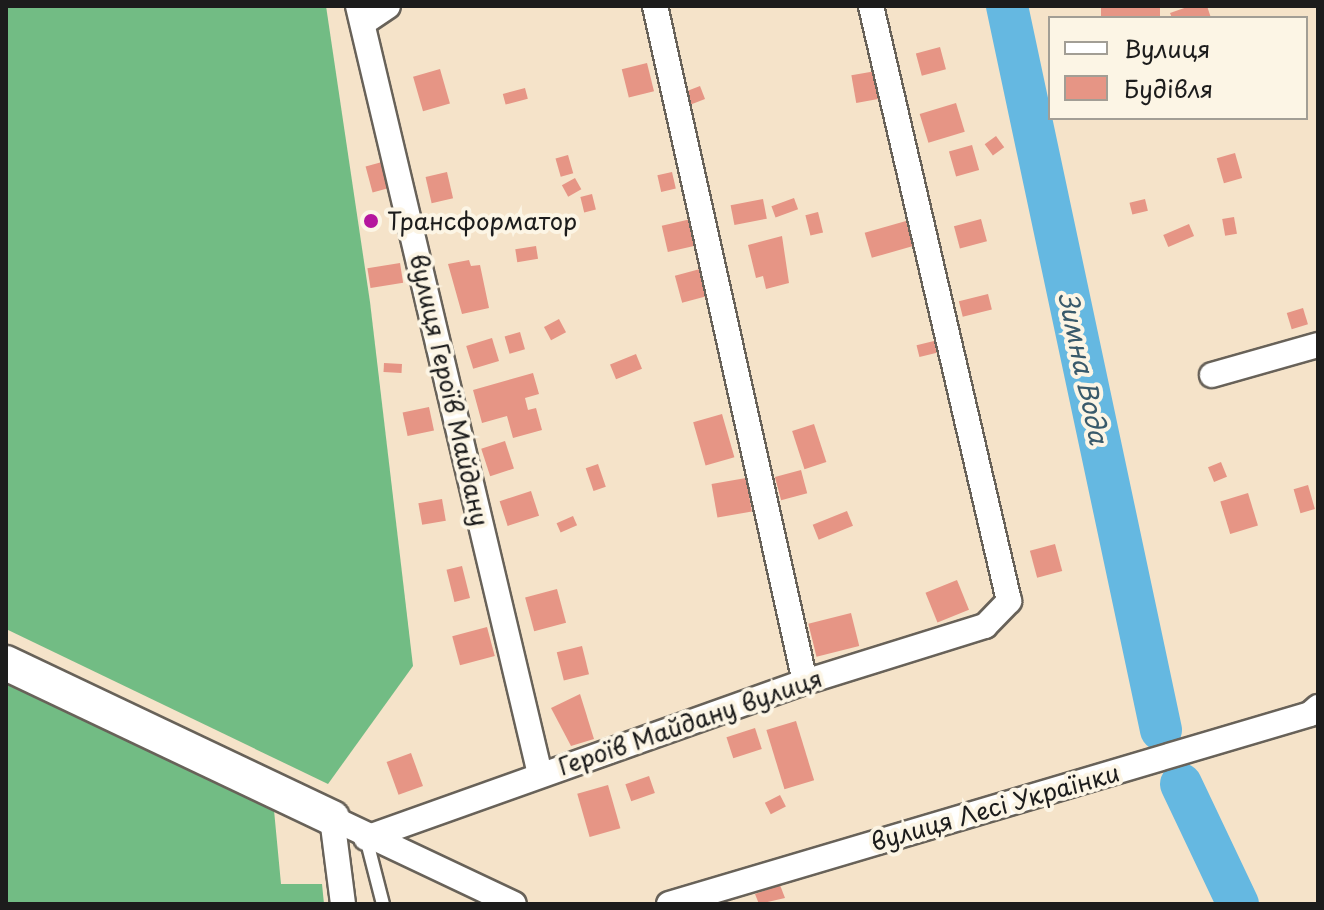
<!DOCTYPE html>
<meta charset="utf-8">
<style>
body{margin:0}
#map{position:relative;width:1324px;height:910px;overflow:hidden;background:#f5e3c9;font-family:"Playpen Sans",sans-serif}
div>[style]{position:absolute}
.forest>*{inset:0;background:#72bc84}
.river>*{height:42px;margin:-21px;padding:0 21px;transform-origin:21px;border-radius:21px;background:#65b8e1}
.building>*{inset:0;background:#e69585;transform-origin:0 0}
.roads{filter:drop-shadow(2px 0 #686259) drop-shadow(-2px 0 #686259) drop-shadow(0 2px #686259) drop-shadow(0 -2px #686259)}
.lane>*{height:12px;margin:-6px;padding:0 6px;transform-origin:6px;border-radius:6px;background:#fff}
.street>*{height:24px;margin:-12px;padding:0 12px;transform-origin:12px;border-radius:12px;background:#fff}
.secondary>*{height:34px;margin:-17px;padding:0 17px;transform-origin:17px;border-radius:17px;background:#fff}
.dots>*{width:22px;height:22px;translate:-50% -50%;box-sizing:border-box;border:4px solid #fcf5e5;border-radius:50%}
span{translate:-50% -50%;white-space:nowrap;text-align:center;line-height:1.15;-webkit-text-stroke:8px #fcf5e5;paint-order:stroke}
.poi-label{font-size:24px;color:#1c1c1c}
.left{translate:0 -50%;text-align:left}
.street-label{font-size:24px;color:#1c1c1c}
.water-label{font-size:26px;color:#395a6b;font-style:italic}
.frame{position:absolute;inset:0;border:8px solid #1c1c1c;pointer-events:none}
.legend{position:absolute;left:1048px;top:16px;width:260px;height:104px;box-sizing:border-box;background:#fcf5e5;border:2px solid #a29e95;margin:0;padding:10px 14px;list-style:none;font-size:24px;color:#1c1c1c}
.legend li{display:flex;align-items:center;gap:16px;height:40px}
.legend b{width:40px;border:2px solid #a29e95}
</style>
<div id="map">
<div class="forest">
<i style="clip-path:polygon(6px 6px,326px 6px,370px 302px,413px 666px,328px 784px,6px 629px)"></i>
<i style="clip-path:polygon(6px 670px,272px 789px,281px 884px,322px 884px,324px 904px,6px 904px)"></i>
</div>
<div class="river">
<i style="left:1007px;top:6px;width:740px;rotate:77.99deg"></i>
<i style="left:1181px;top:784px;width:133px;rotate:64.6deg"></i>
</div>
<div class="building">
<i style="left:1101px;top:6px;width:59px;height:12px"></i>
<i style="clip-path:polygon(1190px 6px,1207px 6px,1211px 18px,1172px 18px,1170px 13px)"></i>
<i style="left:940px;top:47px;width:23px;height:25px;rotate:75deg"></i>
<i style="left:647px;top:63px;width:29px;height:26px;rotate:76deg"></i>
<i style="left:440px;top:69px;width:36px;height:28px;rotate:74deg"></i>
<i style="left:876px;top:71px;width:28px;height:25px;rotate:80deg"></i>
<i style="left:700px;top:86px;width:14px;height:27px;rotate:69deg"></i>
<i style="left:525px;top:88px;width:11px;height:23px;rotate:75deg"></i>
<i style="left:956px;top:103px;width:30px;height:38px;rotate:73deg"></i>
<i style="left:996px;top:136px;width:14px;height:14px;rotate:54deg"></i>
<i style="left:972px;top:145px;width:26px;height:24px;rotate:74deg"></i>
<i style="left:1235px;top:153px;width:26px;height:19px;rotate:74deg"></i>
<i style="left:568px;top:155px;width:19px;height:13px;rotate:74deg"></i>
<i style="left:382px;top:162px;width:27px;height:17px;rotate:75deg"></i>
<i style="left:447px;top:172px;width:27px;height:22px;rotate:77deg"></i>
<i style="left:672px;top:172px;width:17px;height:15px;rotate:77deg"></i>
<i style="left:575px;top:178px;width:13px;height:15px;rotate:61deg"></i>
<i style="left:592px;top:194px;width:16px;height:12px;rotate:76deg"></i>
<i style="left:794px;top:198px;width:12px;height:24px;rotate:70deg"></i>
<i style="left:763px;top:199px;width:20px;height:33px;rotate:79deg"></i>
<i style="left:1145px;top:199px;width:12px;height:16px;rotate:76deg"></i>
<i style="left:818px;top:212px;width:21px;height:13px;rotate:76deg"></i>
<i style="left:1234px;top:217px;width:17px;height:12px;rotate:80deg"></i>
<i style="left:691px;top:219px;width:27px;height:30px;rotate:77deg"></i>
<i style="left:981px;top:219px;width:23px;height:28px;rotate:75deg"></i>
<i style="left:906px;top:221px;width:26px;height:43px;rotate:74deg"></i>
<i style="left:1189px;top:224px;width:13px;height:28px;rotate:67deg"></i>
<i style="clip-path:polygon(782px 236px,789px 283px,766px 289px,763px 276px,756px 278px,748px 245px)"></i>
<i style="left:536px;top:246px;width:13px;height:21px;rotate:81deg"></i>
<i style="clip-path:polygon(469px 260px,471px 266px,480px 265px,489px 308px,462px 314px,448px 264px)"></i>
<i style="left:400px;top:263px;width:20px;height:33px;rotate:81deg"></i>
<i style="left:700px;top:269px;width:28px;height:26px;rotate:75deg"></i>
<i style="left:988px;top:294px;width:16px;height:30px;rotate:76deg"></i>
<i style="left:1303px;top:308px;width:17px;height:17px;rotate:73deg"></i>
<i style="left:559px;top:319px;width:15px;height:17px;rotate:62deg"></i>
<i style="left:520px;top:332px;width:18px;height:16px;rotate:74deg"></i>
<i style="left:492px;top:338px;width:24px;height:27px;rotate:73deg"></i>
<i style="left:934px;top:341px;width:12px;height:18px;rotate:76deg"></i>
<i style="left:636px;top:354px;width:16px;height:28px;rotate:68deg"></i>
<i style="left:384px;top:363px;width:18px;height:9px;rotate:3deg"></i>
<i style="clip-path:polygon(533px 373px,539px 394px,525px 398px,528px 410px,536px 408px,542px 430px,513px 438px,507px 416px,482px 423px,473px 390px)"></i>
<i style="left:429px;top:407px;width:24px;height:27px;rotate:78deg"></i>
<i style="left:722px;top:414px;width:45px;height:30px;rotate:74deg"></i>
<i style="left:814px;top:424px;width:40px;height:23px;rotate:72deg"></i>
<i style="left:505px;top:441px;width:29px;height:25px;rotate:72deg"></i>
<i style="left:1221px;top:462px;width:16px;height:14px;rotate:68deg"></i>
<i style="left:598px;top:464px;width:24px;height:13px;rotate:71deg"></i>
<i style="left:801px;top:470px;width:24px;height:27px;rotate:75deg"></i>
<i style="left:746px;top:478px;width:34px;height:35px;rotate:80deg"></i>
<i style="left:1308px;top:485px;width:25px;height:15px;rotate:74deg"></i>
<i style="left:531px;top:491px;width:26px;height:33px;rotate:72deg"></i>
<i style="left:1248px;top:493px;width:34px;height:29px;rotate:73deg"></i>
<i style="left:442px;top:499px;width:22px;height:24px;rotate:80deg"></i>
<i style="left:847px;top:511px;width:16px;height:37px;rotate:68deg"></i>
<i style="left:573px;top:516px;width:10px;height:18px;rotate:66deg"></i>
<i style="left:1055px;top:544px;width:28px;height:26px;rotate:75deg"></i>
<i style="left:462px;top:566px;width:33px;height:16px;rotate:76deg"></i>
<i style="left:957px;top:580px;width:32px;height:34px;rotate:68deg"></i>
<i style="left:557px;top:589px;width:35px;height:33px;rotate:75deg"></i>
<i style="left:851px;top:613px;width:34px;height:44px;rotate:76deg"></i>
<i style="left:487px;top:627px;width:30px;height:36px;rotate:75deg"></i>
<i style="left:582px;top:646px;width:29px;height:26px;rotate:76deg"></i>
<i style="clip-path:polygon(580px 694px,594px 739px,571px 746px,551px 708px)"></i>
<i style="left:796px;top:721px;width:62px;height:31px;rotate:73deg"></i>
<i style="left:755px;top:728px;width:22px;height:30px;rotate:72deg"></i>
<i style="left:411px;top:753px;width:35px;height:26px;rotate:70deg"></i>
<i style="left:649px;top:776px;width:18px;height:25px;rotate:71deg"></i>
<i style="left:608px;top:785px;width:45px;height:32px;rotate:74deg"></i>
<i style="left:780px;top:795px;width:13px;height:17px;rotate:63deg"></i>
<i style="clip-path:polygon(780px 885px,785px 898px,759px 904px,755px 894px)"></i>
</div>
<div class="roads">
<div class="lane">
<i style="left:366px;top:838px;width:68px;rotate:75.6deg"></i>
</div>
<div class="street">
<i style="left:358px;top:6px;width:789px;rotate:76.67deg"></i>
<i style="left:655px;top:6px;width:692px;rotate:77.49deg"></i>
<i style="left:363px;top:23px;width:30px;rotate:-34deg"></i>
<i style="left:1212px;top:375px;width:110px;rotate:-15.8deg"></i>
<i style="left:332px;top:818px;width:201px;rotate:25.3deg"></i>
<i style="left:332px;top:818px;width:87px;rotate:82.7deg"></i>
<i style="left:366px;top:838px;width:466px;rotate:-19.6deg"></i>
<i style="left:805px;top:682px;width:189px;rotate:-17.3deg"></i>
<i style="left:985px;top:626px;width:35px;rotate:-46deg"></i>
<i style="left:1009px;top:601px;width:611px;rotate:-103.06deg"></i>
<i style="left:669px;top:904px;width:669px;rotate:-16.51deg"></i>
<i style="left:1310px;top:714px;width:11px;rotate:-41deg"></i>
</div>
<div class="secondary">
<i style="left:6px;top:663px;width:361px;rotate:25.4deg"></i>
</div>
</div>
<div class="dots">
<i style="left:371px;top:221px;background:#b5179e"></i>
</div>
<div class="poi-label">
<span class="left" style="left:387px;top:221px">Трансформатор</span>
</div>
<div class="street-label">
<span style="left:450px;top:390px;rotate:77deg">вулиця Героїв Майдану</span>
<span style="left:690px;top:722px;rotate:-19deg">Героїв Майдану вулиця</span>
<span style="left:995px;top:807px;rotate:-16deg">вулиця Лесі Українки</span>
</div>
<div class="water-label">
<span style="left:1084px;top:368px;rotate:78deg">Зимна Вода</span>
</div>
<div class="frame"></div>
<ul class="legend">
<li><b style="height:10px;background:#fff"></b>Вулиця</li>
<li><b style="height:22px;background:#e69585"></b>Будівля</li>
</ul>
</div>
